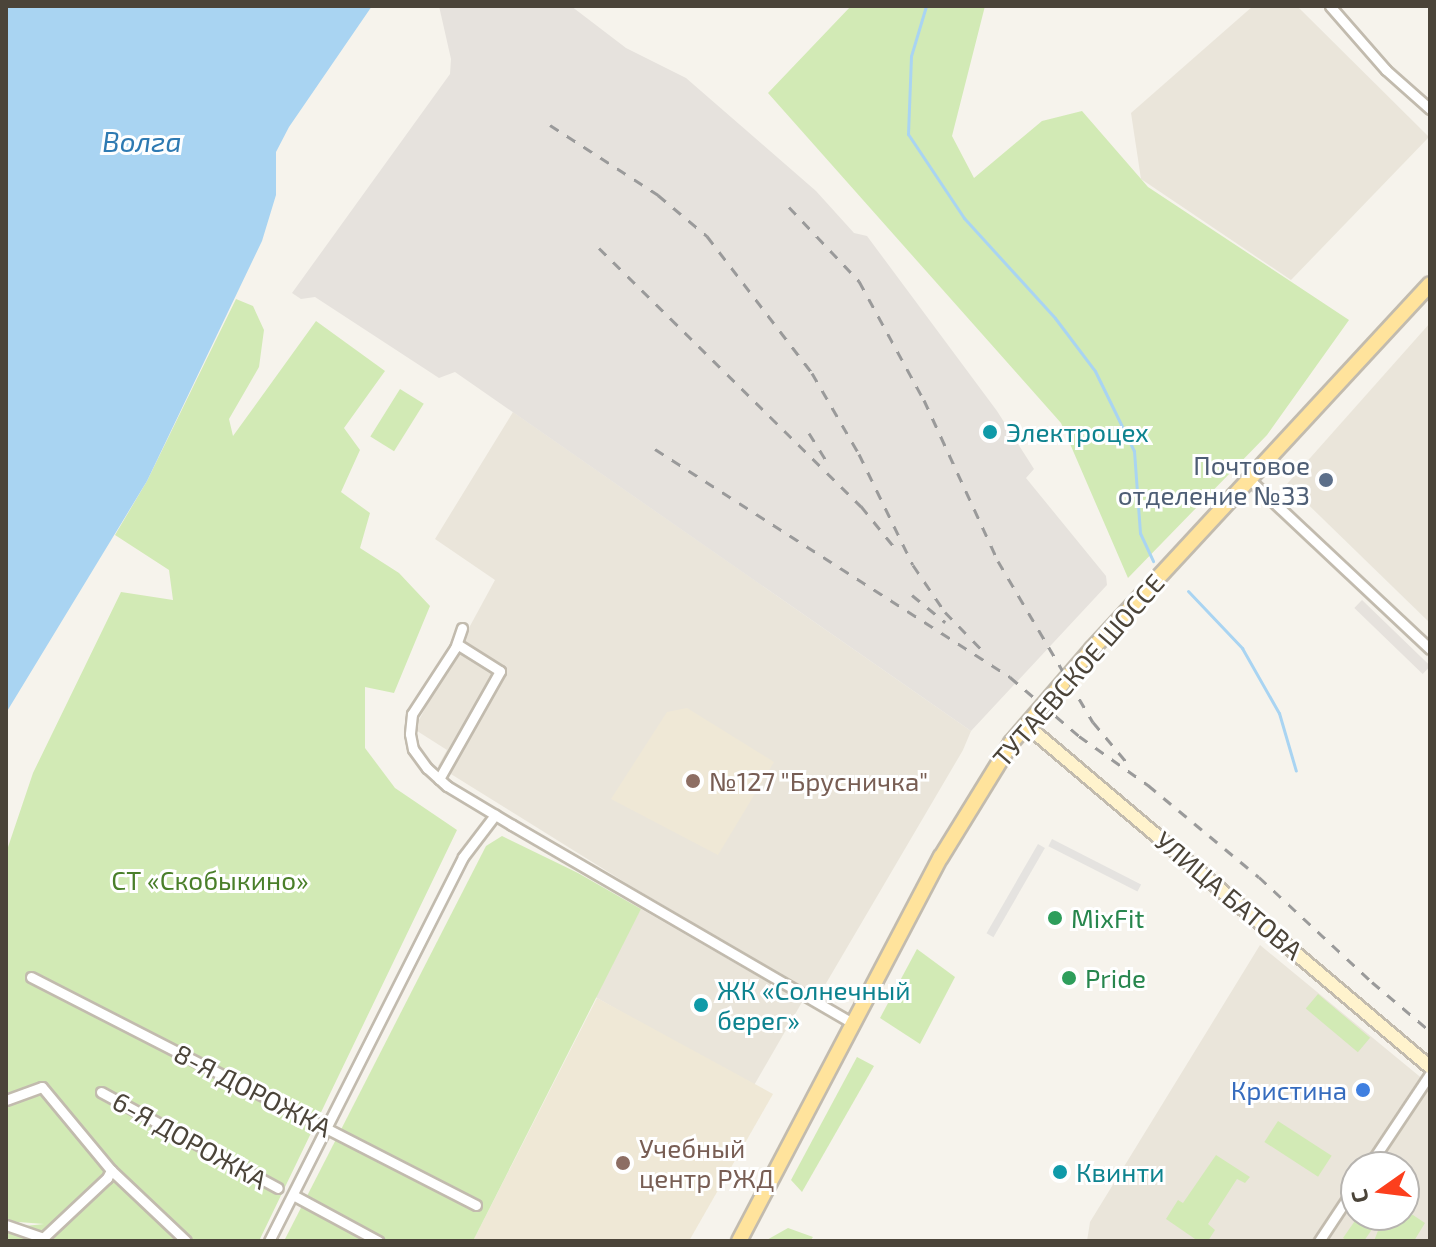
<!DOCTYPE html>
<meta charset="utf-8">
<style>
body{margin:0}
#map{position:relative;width:1436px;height:1247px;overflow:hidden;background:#f6f3ec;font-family:"Exo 2",sans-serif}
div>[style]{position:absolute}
.residential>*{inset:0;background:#eae5da;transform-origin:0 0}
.industrial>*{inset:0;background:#e6e2dd;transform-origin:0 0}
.education>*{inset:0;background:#efe8d6}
.green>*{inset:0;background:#d2eab5;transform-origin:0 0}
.parking>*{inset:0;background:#e5e3e0;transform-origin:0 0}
.water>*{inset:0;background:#a9d4f2}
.stream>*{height:3px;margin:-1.5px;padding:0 1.5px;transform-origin:1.5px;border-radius:1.5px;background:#a9d4f2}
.roads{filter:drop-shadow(2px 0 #c2bbae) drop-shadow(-2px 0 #c2bbae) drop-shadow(0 2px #c2bbae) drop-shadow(0 -2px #c2bbae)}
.street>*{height:9px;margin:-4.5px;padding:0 4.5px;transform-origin:4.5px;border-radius:4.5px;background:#fff}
.secondary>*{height:12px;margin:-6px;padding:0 6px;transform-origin:6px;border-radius:6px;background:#fff3cd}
.primary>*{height:14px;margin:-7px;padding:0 7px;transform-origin:7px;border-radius:7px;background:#ffe39c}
.rail>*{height:3px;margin-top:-1.5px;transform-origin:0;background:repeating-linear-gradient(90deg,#9a9a9a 0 10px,transparent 0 20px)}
.dots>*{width:22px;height:22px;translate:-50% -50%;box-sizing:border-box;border:4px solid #fff;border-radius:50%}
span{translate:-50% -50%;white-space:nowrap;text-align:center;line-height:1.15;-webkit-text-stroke:6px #fff;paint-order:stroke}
.culture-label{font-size:26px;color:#0d838f}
.left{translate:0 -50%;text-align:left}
.service-label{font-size:26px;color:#4e5e75}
.right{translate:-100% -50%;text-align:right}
.street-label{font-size:26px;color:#4b4439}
.education-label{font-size:26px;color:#785e54}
.park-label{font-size:26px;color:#4a7f2a}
.leisure-label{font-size:26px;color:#27864d}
.shop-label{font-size:26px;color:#366cbe}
.water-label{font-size:28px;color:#2e7ab2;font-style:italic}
.frame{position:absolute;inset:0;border:8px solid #4b4439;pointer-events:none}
.north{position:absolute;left:1340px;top:1151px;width:80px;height:80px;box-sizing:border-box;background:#fff;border:2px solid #b7b4b0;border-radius:50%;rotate:256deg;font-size:22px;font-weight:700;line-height:32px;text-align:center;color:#4b4439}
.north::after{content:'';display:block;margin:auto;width:28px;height:36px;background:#fc3f1d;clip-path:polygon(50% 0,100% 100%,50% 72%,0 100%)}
</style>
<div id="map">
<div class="residential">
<i style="clip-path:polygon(1253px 6px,1297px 6px,1429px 137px,1291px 280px,1141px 179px,1131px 113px)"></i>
<i style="clip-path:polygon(1430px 323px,1430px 623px,1287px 484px)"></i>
<i style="clip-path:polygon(513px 412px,971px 731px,963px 750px,818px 997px,626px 883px,438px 766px,447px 750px,414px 729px,495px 580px,435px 539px)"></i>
<i style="left:641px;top:909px;width:186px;height:99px;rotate:30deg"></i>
<i style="clip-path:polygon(evenodd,1260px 945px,1430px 1085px,1430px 1241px,1087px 1241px,1090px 1222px,1260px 945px,1356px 1167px,1404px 1167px,1404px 1215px,1356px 1215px,1356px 1167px)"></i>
</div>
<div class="industrial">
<i style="clip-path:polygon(439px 6px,571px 6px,626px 48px,686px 78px,816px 191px,854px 233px,867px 236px,997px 411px,1034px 469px,1026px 478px,1106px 576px,1107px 585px,971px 731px,455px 372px,439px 378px,315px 297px,301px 299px,292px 293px,450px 74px,451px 59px)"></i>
<i style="left:1362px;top:600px;width:95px;height:11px;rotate:44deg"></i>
</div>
<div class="education">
<i style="clip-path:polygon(687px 708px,774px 762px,718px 855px,611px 799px,667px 712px)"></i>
<i style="clip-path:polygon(597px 998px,773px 1094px,689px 1241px,473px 1241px)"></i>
</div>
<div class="green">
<i style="clip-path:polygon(851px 6px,985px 6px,952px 136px,974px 178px,1042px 121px,1082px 111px,1148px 187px,1349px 320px,1267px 435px,1128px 578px,1061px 423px,768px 93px)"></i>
<i style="clip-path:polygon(236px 299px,253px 306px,264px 330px,259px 367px,229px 419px,233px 436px,316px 321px,385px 371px,344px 428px,360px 450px,341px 492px,370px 513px,360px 548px,399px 573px,430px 606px,394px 693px,365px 687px,365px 748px,395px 788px,457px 830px,259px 1241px,6px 1241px,6px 1228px,44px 1224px,6px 1221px,6px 853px,33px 773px,121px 592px,173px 600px,169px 570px,115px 535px,147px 481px)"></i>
<i style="left:400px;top:389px;width:28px;height:56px;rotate:32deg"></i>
<i style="clip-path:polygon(502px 836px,578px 873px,641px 909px,473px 1241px,284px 1241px,486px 846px)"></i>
<i style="clip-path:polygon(917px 949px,955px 977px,920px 1044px,880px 1018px)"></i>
<i style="left:1318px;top:994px;width:68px;height:19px;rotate:40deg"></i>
<i style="clip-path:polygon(857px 1057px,874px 1066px,802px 1192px,791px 1180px)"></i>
<i style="left:1278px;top:1121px;width:64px;height:25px;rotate:33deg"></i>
<i style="clip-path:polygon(1216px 1155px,1250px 1177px,1245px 1183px,1237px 1179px,1208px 1224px,1215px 1230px,1208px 1241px,1198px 1241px,1166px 1219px,1178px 1200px,1183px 1203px)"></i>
<i style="clip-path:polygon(1404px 1209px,1425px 1223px,1414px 1241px,1374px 1241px,1384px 1215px,1404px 1215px)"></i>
<i style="clip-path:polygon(1359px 1215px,1367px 1215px,1377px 1222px,1364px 1241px,1348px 1241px,1343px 1238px)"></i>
<i style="clip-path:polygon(788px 1228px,813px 1237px,810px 1241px,765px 1241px)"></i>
</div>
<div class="parking">
<i style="left:1052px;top:839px;width:100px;height:8px;rotate:27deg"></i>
<i style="left:1038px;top:844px;width:8px;height:103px;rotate:30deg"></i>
</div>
<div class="water">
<i style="clip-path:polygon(6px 6px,372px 6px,289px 127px,276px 152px,276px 195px,262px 241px,147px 481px,6px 713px)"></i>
</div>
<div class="stream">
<i style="left:926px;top:6px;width:52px;rotate:106.7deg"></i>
<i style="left:911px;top:56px;width:78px;rotate:92.2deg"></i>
<i style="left:908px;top:134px;width:101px;rotate:56.3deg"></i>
<i style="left:964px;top:218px;width:135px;rotate:47.7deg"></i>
<i style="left:1055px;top:318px;width:66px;rotate:53deg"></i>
<i style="left:1095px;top:371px;width:89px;rotate:64deg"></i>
<i style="left:1134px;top:451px;width:82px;rotate:85.8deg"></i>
<i style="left:1140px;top:533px;width:31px;rotate:65deg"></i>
<i style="left:1188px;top:591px;width:79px;rotate:46.5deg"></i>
<i style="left:1242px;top:648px;width:75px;rotate:60.4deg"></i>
<i style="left:1279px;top:713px;width:60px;rotate:73.7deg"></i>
</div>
<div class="roads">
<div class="street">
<i style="left:1330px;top:6px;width:85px;rotate:48.8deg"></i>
<i style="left:1386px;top:70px;width:59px;rotate:41.6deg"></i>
<i style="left:1249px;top:479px;width:248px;rotate:43.2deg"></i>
<i style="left:462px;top:628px;width:21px;rotate:109deg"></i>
<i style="left:455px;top:648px;width:79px;rotate:123.1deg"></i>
<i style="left:412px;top:714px;width:20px;rotate:96deg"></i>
<i style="left:410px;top:734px;width:15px;rotate:79deg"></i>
<i style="left:413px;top:749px;width:24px;rotate:54deg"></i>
<i style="left:427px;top:768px;width:27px;rotate:42deg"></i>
<i style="left:447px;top:786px;width:76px;rotate:31deg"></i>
<i style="left:512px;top:825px;width:396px;rotate:30.2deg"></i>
<i style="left:439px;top:779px;width:124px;rotate:-60.5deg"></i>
<i style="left:500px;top:671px;width:51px;rotate:-147.9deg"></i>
<i style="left:31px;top:977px;width:500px;rotate:27.13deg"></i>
<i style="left:101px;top:1092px;width:201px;rotate:28.5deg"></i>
<i style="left:6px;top:1100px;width:38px;rotate:-20deg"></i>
<i style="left:42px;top:1087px;width:108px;rotate:50.3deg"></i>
<i style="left:111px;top:1170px;width:103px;rotate:43.4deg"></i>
<i style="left:1368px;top:1167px;width:112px;rotate:-56.3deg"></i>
<i style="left:293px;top:1195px;width:97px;rotate:28.4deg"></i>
<i style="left:6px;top:1225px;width:39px;rotate:19deg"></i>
<i style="left:43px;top:1238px;width:88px;rotate:-43.2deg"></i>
<i style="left:107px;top:1178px;width:9px;rotate:-63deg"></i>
<i style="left:269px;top:1241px;width:430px;rotate:-63.2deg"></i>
<i style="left:463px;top:857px;width:53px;rotate:-52.7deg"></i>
<i style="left:1319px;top:1241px;width:67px;rotate:-56.5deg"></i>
</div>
<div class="secondary">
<i style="left:1026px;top:725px;width:529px;rotate:40.25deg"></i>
</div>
<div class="primary">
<i style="left:739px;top:1241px;width:434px;rotate:-62.3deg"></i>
<i style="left:941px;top:857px;width:134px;rotate:-58.4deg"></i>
<i style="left:1011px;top:743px;width:124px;rotate:-49.2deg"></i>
<i style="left:1092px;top:649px;width:497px;rotate:-47.2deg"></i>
</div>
</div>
<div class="rail">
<i style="left:550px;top:125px;width:129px;rotate:32.9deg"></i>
<i style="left:658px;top:195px;width:64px;rotate:39.9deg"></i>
<i style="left:707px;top:236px;width:173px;rotate:52.5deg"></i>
<i style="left:812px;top:373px;width:94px;rotate:59.9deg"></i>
<i style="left:859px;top:454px;width:123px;rotate:64.1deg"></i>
<i style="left:913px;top:565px;width:57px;rotate:55.8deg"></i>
<i style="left:945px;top:612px;width:52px;rotate:45.8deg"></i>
<i style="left:789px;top:207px;width:102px;rotate:46.6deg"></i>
<i style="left:859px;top:281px;width:136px;rotate:61.4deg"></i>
<i style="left:924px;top:400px;width:177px;rotate:65.3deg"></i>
<i style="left:998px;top:561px;width:187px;rotate:59.5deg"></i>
<i style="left:1093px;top:722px;width:56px;rotate:50.1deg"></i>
<i style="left:599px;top:248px;width:368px;rotate:44.6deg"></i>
<i style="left:861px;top:506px;width:54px;rotate:51deg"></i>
<i style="left:809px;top:433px;width:38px;rotate:58deg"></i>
<i style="left:655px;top:449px;width:422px;rotate:32.7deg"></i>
<i style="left:1010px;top:677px;width:91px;rotate:40.5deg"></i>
<i style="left:1079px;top:736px;width:85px;rotate:35.4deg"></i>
<i style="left:1148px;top:785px;width:144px;rotate:39.7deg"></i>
<i style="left:1259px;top:877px;width:154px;rotate:42.9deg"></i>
<i style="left:1372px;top:982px;width:76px;rotate:40.2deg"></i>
<i style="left:912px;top:595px;width:43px;rotate:39.3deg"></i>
</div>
<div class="dots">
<i style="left:990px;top:432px;background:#0f9aa8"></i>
<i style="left:1326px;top:480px;background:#5c6f8a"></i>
<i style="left:693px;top:781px;background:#8d6e63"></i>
<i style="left:1055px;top:918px;background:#2e9e5b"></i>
<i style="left:1069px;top:978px;background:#2e9e5b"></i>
<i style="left:701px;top:1005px;background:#0f9aa8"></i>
<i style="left:1363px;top:1090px;background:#3f7fe0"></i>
<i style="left:623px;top:1163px;background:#8d6e63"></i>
<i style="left:1060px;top:1172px;background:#0f9aa8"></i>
</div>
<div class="culture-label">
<span class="left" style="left:1006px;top:432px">Электроцех</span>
<span class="left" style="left:717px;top:1005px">ЖК «Солнечный<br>берег»</span>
<span class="left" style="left:1076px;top:1172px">Квинти</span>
</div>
<div class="service-label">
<span class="right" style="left:1310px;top:480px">Почтовое<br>отделение №33</span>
</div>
<div class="street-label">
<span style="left:1078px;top:670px;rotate:-49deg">ТУТАЕВСКОЕ ШОССЕ</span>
<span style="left:1229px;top:895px;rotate:40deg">УЛИЦА БАТОВА</span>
<span style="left:253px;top:1090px;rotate:27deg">8-Я ДОРОЖКА</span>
<span style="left:190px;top:1140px;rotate:29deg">6-Я ДОРОЖКА</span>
</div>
<div class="education-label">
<span class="left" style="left:709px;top:781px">№127 "Брусничка"</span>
<span class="left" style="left:639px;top:1163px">Учебный<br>центр РЖД</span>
</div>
<div class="park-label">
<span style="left:210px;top:880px">СТ «Скобыкино»</span>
</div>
<div class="leisure-label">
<span class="left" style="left:1071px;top:918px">MixFit</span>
<span class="left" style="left:1085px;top:978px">Pride</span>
</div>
<div class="shop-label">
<span class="right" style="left:1347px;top:1090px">Кристина</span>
</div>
<div class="water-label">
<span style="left:142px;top:141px">Волга</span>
</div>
<div class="frame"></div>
<div class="north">С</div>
</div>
